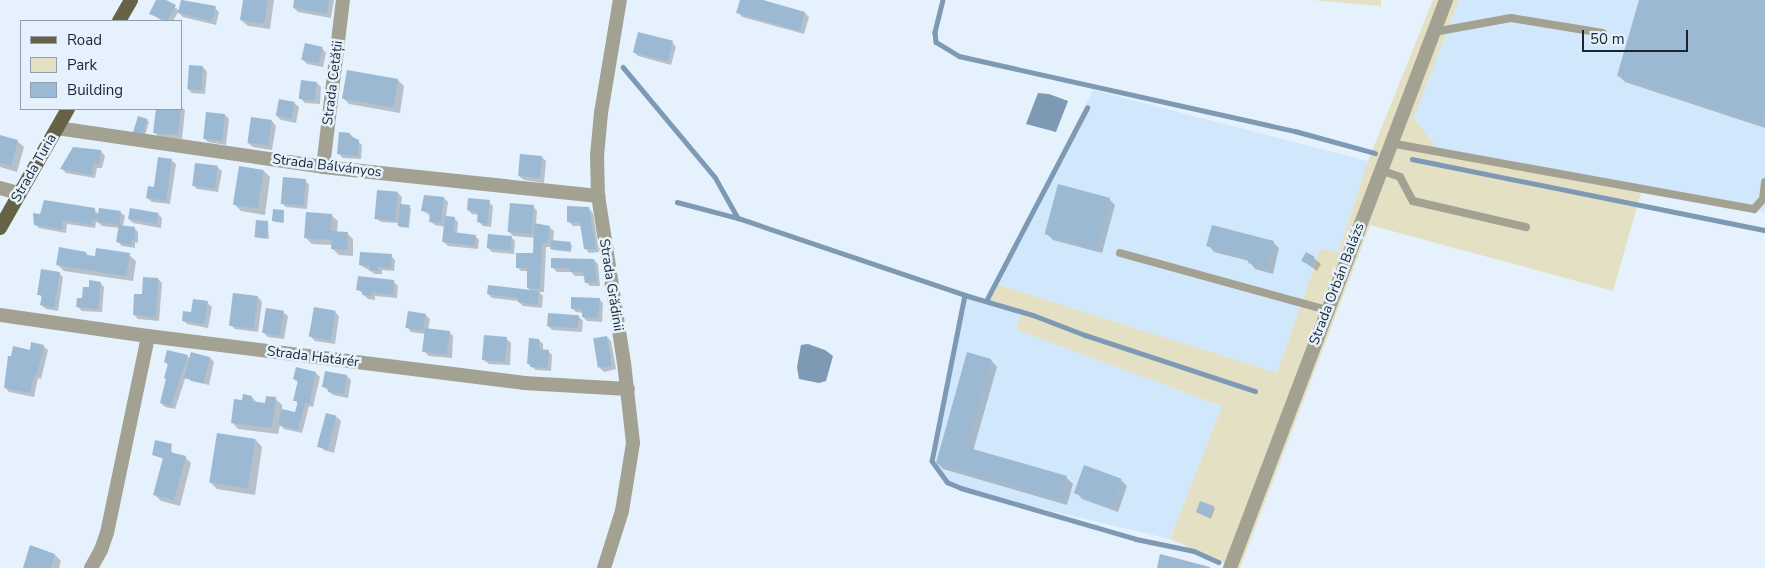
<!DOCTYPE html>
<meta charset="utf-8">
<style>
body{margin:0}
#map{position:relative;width:1765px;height:568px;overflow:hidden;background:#e5f1fc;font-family:"Nunito Sans",sans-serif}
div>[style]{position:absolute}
.built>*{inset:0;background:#d1e7fb}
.green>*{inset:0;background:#e3e0c3}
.water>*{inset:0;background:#7d99b3}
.shadow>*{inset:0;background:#0003}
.stream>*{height:4.5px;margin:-2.25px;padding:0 2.25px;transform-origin:2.25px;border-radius:2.25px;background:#7d99b3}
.building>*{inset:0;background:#9cb9d4;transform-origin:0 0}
.service>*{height:8px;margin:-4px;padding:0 4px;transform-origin:4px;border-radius:4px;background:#a3a292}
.minor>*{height:14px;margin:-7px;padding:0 7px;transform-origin:7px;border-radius:7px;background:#a3a292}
.primary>*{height:14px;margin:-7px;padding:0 7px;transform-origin:7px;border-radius:7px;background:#656245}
span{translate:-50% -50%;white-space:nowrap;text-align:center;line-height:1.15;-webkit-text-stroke:5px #e5f1fc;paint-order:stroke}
.street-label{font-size:14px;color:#19252f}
.legend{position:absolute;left:20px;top:20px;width:162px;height:90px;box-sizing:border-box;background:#e5f1fc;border:1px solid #939faa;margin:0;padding:6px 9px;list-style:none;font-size:15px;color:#19252f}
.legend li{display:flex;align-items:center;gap:10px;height:25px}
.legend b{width:25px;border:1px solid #939faa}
.scale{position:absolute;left:1582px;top:30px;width:106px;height:22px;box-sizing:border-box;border:2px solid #19252f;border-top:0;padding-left:6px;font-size:15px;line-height:18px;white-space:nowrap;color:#19252f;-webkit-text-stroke:4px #e5f1fc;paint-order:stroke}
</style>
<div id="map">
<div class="built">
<i style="clip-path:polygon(1459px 0,1765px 0,1765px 212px,1643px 186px,1437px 148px,1414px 118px)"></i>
<i style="clip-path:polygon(1093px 90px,1368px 161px,1338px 253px,1321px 248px,1277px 373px,996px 284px)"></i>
<i style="clip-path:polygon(964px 296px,1020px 312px,1017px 330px,1222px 406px,1170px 539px,955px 488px,935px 463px)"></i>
</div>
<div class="green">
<i style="clip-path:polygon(1313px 0,1381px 0,1381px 6px)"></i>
<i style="clip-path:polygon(1433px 0,1459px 0,1414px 118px,1437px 148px,1643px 186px,1613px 291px,1370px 225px,1240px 568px,1237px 568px,1170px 539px,1222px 406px,1017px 330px,1020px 312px,987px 303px,996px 284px,1277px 373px,1321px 248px,1338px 253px,1368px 161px)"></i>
</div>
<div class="water">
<i style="clip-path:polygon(1038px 93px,1049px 94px,1068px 101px,1056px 132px,1026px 124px)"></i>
<i style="clip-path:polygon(808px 344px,825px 350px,833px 356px,826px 381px,819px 383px,799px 379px,797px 367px,801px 345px)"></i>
</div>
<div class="shadow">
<i style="clip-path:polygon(158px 0,163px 0,179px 10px,182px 0,215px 8px,219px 12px,216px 25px,183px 17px,178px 12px,173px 21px,162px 21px,151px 13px)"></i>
<i style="clip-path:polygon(244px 0,274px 0,270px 29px,248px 26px,241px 20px)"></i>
<i style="clip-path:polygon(296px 0,334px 0,331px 18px,298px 12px,294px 8px)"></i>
<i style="clip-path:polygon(741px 0,758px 0,805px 13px,809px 17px,804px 34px,742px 17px,738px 12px)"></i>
<i style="clip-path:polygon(1641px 0,1765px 0,1765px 128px,1625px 82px,1619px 76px)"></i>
<i style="clip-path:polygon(672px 42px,676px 47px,671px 65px,638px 56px,634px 52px)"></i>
<i style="clip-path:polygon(322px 48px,326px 53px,323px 67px,307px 64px,302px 59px)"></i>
<i style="clip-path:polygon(203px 67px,207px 72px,205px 94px,192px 93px,188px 89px)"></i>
<i style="clip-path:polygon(398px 80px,404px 86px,400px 113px,349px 104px,343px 98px)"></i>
<i style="clip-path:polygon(317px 83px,321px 87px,320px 104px,305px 103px,301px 99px)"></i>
<i style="clip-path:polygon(294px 103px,299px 107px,296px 123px,281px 120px,277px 116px)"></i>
<i style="clip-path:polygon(181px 107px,185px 110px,182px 139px,158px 136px,154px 132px,157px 109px)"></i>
<i style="clip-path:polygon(225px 115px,229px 119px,226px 145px,208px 142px,204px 138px)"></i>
<i style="clip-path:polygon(147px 120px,149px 122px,144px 139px,134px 135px)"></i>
<i style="clip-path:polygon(272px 121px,276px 126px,272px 150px,253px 147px,248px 143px)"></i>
<i style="clip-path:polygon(350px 134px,362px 145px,361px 159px,343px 158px,339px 154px)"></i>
<i style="clip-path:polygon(0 136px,17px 141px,24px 147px,17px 172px,0 167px)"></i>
<i style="clip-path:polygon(101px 151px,105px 156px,102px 168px,97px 168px,95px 178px,66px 173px,62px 169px)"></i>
<i style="clip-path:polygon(542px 157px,546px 161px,544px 183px,524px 180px,519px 176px)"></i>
<i style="clip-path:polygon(171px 160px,176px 164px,170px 204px,152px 202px,147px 198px)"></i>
<i style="clip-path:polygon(217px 167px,222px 171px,218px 192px,197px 189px,193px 185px)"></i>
<i style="clip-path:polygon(264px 171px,270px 177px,265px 215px,241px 211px,235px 205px)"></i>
<i style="clip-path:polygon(305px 180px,309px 185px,307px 209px,286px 207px,282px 203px)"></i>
<i style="clip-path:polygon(398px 193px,402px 197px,401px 206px,411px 208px,409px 228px,400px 227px,399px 223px,381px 222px,376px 218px)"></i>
<i style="clip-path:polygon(444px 198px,448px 202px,446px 217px,454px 218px,458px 222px,457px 234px,475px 236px,479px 240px,478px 249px,448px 246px,444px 242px,445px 227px,435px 225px,430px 221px,431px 216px,423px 211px)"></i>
<i style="clip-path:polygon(1109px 199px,1115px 205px,1102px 253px,1053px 240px,1046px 233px)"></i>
<i style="clip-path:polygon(489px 202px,493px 206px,491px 227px,483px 226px,479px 222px,479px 215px,472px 214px,468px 210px)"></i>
<i style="clip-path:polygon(533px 206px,537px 211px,536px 224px,549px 227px,554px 231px,553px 241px,572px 245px,571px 252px,553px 250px,551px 247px,546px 247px,544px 292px,539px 292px,543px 296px,542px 308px,523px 306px,518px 301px,492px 298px,488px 294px,531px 291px,528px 288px,528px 271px,521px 271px,517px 267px,534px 255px,535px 238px,513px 236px,509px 232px)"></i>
<i style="clip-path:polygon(94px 209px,99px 215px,120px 212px,125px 216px,123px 226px,134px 228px,138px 232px,138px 243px,135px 242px,135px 248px,122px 246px,118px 242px,120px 228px,102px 226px,99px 223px,96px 222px,95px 228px,67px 224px,66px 233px,39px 228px,35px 224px,41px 216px)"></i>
<i style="clip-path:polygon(589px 209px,593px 213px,599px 252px,589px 253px,585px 248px,582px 226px,573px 226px,569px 222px)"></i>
<i style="clip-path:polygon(284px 212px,284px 223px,275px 222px,274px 220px)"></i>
<i style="clip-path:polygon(158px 214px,162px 218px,161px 228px,133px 223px,129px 219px)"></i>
<i style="clip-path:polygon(331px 215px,338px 221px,337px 232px,347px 233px,353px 239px,353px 256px,339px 255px,333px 249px,333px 245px,312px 244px,305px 237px)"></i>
<i style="clip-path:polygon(268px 222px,269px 239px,258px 238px,256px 237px)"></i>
<i style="clip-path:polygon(511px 237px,515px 241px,514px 254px,492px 252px,488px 248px)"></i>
<i style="clip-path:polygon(1273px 242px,1279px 248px,1273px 274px,1255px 269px,1249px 261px,1214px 252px,1208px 245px)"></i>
<i style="clip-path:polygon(86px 253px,90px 257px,129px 255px,136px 261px,133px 281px,64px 271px,57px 264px)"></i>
<i style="clip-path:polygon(391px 256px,395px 260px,394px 271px,382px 270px,382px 274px,375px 274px,360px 265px)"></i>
<i style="clip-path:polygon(1314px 258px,1321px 264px,1317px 271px,1303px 261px)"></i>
<i style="clip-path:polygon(594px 260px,598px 264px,600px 286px,590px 286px,586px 282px,585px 276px,575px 276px,571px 272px,557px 272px,553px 268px)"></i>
<i style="clip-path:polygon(59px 273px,63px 277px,58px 311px,46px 309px,41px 305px,43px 298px,38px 294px)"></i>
<i style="clip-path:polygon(158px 279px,162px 283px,159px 321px,138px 319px,134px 315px)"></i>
<i style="clip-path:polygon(394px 282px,398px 286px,397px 298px,375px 296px,375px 300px,368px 299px,358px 289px)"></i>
<i style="clip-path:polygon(100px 283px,104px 287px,102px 312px,82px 311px,78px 307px)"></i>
<i style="clip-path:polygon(258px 297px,262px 302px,258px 332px,235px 329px,231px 325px)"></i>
<i style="clip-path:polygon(599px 299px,603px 303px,602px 322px,587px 321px,583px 317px,584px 313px,576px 312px,572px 308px)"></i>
<i style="clip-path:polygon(207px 303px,212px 307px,208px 328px,187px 324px,183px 320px)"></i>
<i style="clip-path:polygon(283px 312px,288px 316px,284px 339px,268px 337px,264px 333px)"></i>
<i style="clip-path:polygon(335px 312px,339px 316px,335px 344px,315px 341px,311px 337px)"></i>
<i style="clip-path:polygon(426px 315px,430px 319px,428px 330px,449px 332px,453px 336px,452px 358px,429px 356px,425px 352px,426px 334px,411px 332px,407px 327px)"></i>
<i style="clip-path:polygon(579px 317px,583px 321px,582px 332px,552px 330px,548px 326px)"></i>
<i style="clip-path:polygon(607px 337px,611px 341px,616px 369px,604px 372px,600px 368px)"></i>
<i style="clip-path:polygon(507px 339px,511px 343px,510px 365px,489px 364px,484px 360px)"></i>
<i style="clip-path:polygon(539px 340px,543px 344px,543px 351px,548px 351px,552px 355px,551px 371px,536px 370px,528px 364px)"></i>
<i style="clip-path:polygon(43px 346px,48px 350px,41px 379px,38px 378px,34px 397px,9px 392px,5px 387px)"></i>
<i style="clip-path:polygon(968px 354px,991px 360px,997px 367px,973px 451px,1066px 477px,1073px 484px,1067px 505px,943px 469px,937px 463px)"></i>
<i style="clip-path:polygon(187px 356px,191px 359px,210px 358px,214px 362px,209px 385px,191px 381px,186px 376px,175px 409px,165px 407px,161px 403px,169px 366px,165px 362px)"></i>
<i style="clip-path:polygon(316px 373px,320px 377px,313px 407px,309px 406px,302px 433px,284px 429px,280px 425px,278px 434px,238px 429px,232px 422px,243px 401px,252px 397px,258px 404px,266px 405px,267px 397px,276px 399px,282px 405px,282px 410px,296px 414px,298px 404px,295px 400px,299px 383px,294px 379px)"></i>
<i style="clip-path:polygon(347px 376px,351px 380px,348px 398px,333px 395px,324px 387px)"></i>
<i style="clip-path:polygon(337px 417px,341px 421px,334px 453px,324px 450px,320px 446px)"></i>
<i style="clip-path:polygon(256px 440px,262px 447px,255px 495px,217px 489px,211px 483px)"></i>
<i style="clip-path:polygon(171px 445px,172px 453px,185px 457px,191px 463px,180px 506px,161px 501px,155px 495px,164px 459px,153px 455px)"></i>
<i style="clip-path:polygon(1121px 480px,1127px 486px,1118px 512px,1082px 499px,1076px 492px)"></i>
<i style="clip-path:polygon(1213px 507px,1215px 508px,1211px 519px,1199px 513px)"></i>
<i style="clip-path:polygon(55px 555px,61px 561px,59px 568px,24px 568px)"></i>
</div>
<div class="stream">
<i style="left:943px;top:0;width:33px;rotate:104deg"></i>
<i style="left:935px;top:32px;width:10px;rotate:84deg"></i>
<i style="left:936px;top:42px;width:27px;rotate:31deg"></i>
<i style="left:959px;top:56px;width:344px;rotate:12.6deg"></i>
<i style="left:1295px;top:131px;width:83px;rotate:15.4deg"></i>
<i style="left:623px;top:67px;width:143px;rotate:50.1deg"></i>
<i style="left:715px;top:177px;width:47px;rotate:60.7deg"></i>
<i style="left:1412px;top:159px;width:360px;rotate:11.4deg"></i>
<i style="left:677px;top:202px;width:63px;rotate:14.7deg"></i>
<i style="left:738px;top:218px;width:240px;rotate:18.7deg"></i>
<i style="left:965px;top:295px;width:169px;rotate:101.2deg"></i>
<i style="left:932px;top:461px;width:26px;rotate:54deg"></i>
<i style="left:947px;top:482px;width:15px;rotate:23deg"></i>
<i style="left:961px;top:488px;width:182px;rotate:16.2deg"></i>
<i style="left:1136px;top:539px;width:59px;rotate:11.7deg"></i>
<i style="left:1194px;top:551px;width:27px;rotate:24deg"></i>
<i style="left:965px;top:295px;width:71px;rotate:16.4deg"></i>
<i style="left:1033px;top:315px;width:56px;rotate:21deg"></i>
<i style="left:1085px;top:335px;width:179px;rotate:18.2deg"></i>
<i style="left:986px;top:301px;width:218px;rotate:-62.4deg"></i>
</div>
<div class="building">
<i style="clip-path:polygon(156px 0,166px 0,176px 5px,167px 21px,149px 14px)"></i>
<i style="clip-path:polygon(181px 0,216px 6px,212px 21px,178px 13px)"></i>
<i style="clip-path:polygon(243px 0,268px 0,264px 24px,240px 20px)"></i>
<i style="clip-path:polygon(294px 0,329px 0,327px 14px,293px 8px)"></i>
<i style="clip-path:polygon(740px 0,763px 0,805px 12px,800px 31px,736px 13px)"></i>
<i style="clip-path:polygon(1639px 0,1765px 0,1763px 124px,1617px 76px)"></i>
<i style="left:638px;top:32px;width:36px;height:21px;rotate:14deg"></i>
<i style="left:305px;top:43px;width:18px;height:17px;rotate:13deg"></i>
<i style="left:189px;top:65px;width:14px;height:24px;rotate:4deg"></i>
<i style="left:347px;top:70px;width:52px;height:29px;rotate:10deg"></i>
<i style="left:301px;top:80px;width:16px;height:19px;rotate:7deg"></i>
<i style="left:279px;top:99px;width:16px;height:17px;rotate:11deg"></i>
<i style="clip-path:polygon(156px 109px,181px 109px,178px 135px,153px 133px)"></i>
<i style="left:206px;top:112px;width:19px;height:27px;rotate:6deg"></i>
<i style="left:138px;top:116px;width:10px;height:20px;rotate:17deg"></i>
<i style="left:251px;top:117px;width:21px;height:26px;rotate:8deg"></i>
<i style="clip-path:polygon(339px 132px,350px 133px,350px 136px,359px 140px,358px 156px,337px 154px)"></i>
<i style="clip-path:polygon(0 135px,18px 140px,11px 166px,0 163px)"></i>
<i style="clip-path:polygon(73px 147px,101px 150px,99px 164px,93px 164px,92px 175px,60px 169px)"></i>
<i style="left:520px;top:154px;width:22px;height:22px;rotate:5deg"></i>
<i style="clip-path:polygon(158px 157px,172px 159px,166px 201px,146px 198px,148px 186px,154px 187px)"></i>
<i style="left:195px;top:163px;width:23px;height:23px;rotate:7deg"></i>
<i style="left:239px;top:166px;width:25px;height:39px;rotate:9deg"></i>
<i style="left:283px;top:177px;width:23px;height:27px;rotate:5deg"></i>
<i style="left:1058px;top:184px;width:54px;height:52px;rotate:15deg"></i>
<i style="left:377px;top:190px;width:21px;height:29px;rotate:5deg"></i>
<i style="clip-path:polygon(424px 195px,444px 197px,441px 223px,429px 222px,430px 212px,421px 211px)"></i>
<i style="clip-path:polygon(468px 198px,490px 200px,487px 224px,477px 222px,478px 212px,467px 210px)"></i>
<i style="clip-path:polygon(44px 200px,95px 208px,94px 213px,98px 214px,99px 208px,121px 211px,119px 225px,97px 222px,97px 220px,92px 219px,92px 225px,63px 220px,62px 229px,34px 225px,33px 213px,40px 214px)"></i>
<i style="left:510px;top:203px;width:24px;height:29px;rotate:5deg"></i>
<i style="left:400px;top:204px;width:10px;height:22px;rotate:6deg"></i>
<i style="clip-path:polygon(567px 206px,589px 207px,596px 249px,584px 249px,580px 223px,567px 222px)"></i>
<i style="left:130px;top:208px;width:29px;height:11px;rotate:10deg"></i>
<i style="left:273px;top:209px;width:11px;height:12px;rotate:5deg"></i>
<i style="clip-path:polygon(306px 212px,332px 214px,331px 231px,348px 232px,347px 250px,331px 249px,332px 240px,304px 238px)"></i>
<i style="clip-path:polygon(445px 216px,455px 217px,453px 232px,476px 235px,475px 246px,442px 242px)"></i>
<i style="left:256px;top:220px;width:12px;height:17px;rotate:5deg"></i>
<i style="clip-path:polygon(534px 223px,550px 226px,548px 243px,542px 243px,540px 289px,527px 288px,527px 268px,516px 268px,516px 253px,533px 253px)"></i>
<i style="clip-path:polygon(119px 225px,135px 227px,135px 239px,132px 239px,131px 245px,116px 242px)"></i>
<i style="clip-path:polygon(1212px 225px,1274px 241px,1267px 268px,1248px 263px,1249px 257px,1206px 246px)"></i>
<i style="left:488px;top:234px;width:24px;height:14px;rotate:5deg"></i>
<i style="left:551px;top:240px;width:20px;height:9px;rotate:6deg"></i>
<i style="clip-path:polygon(59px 247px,86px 252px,86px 255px,95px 256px,96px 248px,130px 253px,126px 276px,56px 265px)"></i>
<i style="clip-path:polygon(360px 252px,392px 254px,391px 268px,378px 267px,378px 271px,370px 270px,370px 266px,359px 265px)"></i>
<i style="left:1306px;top:252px;width:10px;height:10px;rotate:29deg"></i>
<i style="clip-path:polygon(551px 258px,594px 259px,597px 282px,585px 283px,583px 272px,570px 272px,569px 268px,551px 268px)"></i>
<i style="clip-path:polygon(41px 269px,60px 272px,54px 308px,40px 305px,42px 295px,37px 295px)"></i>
<i style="clip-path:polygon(358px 276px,394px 280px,393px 295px,372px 292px,371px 296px,362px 295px,363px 291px,356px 290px)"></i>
<i style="clip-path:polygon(143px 277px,158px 278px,156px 317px,133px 315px,134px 294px,142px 294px)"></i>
<i style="clip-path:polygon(89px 280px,101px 282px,98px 309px,76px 307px,77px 298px,82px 298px,83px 287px,89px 287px)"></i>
<i style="clip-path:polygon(488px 285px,539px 291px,538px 305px,518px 302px,518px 298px,487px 294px)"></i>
<i style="left:233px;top:293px;width:25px;height:33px;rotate:7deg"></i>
<i style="clip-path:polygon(571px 297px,600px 298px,598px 318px,582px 317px,582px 309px,571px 309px)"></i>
<i style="clip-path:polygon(193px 299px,208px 301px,204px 324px,182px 321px,183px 311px,191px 312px)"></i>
<i style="left:314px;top:307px;width:22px;height:30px;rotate:10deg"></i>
<i style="left:266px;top:308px;width:18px;height:25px;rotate:9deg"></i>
<i style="left:408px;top:311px;width:18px;height:17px;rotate:9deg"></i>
<i style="left:548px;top:313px;width:31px;height:13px;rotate:4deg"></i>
<i style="left:425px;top:328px;width:25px;height:24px;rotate:7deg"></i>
<i style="left:484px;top:335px;width:23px;height:25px;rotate:5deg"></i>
<i style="left:607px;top:336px;width:30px;height:14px;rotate:81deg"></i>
<i style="clip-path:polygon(529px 338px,539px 339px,539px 349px,549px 350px,547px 368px,530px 367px,531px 364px,527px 364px)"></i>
<i style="clip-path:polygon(31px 342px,44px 345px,37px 375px,34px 375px,30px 393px,4px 388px,8px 356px,11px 356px,13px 346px,30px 350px)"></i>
<i style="clip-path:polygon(167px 350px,188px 355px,171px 406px,160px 403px,166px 379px,164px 378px,168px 364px,164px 362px)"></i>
<i style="left:191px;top:352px;width:20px;height:27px;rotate:15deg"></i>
<i style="clip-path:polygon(967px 352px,991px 359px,966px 447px,1067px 476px,1061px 499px,936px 463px)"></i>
<i style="clip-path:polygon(296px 367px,316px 372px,309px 404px,305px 403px,298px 430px,278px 425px,282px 409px,295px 412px,298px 401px,293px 401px,298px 380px,293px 379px)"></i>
<i style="clip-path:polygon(325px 371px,347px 375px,344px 394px,328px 392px,328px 388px,322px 387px)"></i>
<i style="clip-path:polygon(243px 394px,252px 396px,251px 401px,265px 403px,266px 396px,276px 397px,272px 428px,231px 423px,234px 399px,242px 400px)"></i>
<i style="left:326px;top:413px;width:11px;height:35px;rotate:15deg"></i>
<i style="left:217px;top:433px;width:39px;height:50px;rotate:9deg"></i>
<i style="clip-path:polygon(155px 440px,172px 444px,170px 452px,186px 456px,174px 500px,153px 495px,163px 458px,152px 455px)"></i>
<i style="left:1084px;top:465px;width:40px;height:30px;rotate:20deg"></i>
<i style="left:1200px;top:501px;width:15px;height:12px;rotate:20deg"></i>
<i style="clip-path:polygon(30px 545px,55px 554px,51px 568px,23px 568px)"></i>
<i style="clip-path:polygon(1160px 554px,1210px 567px,1210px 568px,1157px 568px)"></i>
</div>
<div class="service">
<i style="left:1434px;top:32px;width:78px;rotate:-10.3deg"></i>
<i style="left:1511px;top:18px;width:93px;rotate:9.3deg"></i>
<i style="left:1390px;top:143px;width:370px;rotate:10.3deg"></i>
<i style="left:1754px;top:209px;width:13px;rotate:-48deg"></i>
<i style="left:1763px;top:199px;width:17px;rotate:-83deg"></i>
<i style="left:1380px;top:170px;width:21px;rotate:19deg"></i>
<i style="left:1400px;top:177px;width:27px;rotate:62deg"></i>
<i style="left:1413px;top:201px;width:116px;rotate:13deg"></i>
<i style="left:1120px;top:253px;width:215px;rotate:15.4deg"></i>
</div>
<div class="minor">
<i style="left:57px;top:128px;width:269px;rotate:8.3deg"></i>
<i style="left:323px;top:167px;width:277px;rotate:6deg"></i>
<i style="left:323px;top:167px;width:168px;rotate:-83.2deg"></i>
<i style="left:0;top:188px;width:20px;rotate:15deg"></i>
<i style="left:0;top:315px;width:149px;rotate:8.1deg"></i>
<i style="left:148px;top:336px;width:379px;rotate:7.1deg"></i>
<i style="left:524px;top:383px;width:104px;rotate:3.3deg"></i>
<i style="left:91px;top:568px;width:21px;rotate:-61deg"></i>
<i style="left:101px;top:550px;width:18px;rotate:-71deg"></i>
<i style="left:107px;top:533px;width:201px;rotate:-78.2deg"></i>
<i style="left:604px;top:568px;width:60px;rotate:-72.5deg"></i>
<i style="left:622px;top:511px;width:69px;rotate:-80.8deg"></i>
<i style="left:633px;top:443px;width:81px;rotate:-96.4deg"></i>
<i style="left:624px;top:363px;width:169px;rotate:-98.8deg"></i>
<i style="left:598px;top:196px;width:40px;rotate:-91.4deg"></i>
<i style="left:597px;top:156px;width:43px;rotate:-84.7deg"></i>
<i style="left:601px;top:113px;width:115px;rotate:-80.5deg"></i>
<i style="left:1230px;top:568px;width:608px;rotate:-69.18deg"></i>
</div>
<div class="primary">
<i style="left:119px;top:21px;width:24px;rotate:-60deg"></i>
<i style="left:0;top:228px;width:137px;rotate:-60.3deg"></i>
</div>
<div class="street-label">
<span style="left:333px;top:83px;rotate:-83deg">Strada Cetății</span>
<span style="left:327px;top:166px;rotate:7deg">Strada Bálványos</span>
<span style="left:34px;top:168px;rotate:-60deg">Strada Turia</span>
<span style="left:1337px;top:284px;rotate:-69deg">Strada Orbán Balázs</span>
<span style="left:611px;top:285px;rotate:81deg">Strada Grădinii</span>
<span style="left:313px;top:357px;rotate:7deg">Strada Határér</span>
</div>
<ul class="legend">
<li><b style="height:6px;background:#656245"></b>Road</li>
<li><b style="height:14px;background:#e3e0c3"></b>Park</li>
<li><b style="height:14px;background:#9cb9d4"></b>Building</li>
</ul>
<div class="scale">50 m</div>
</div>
